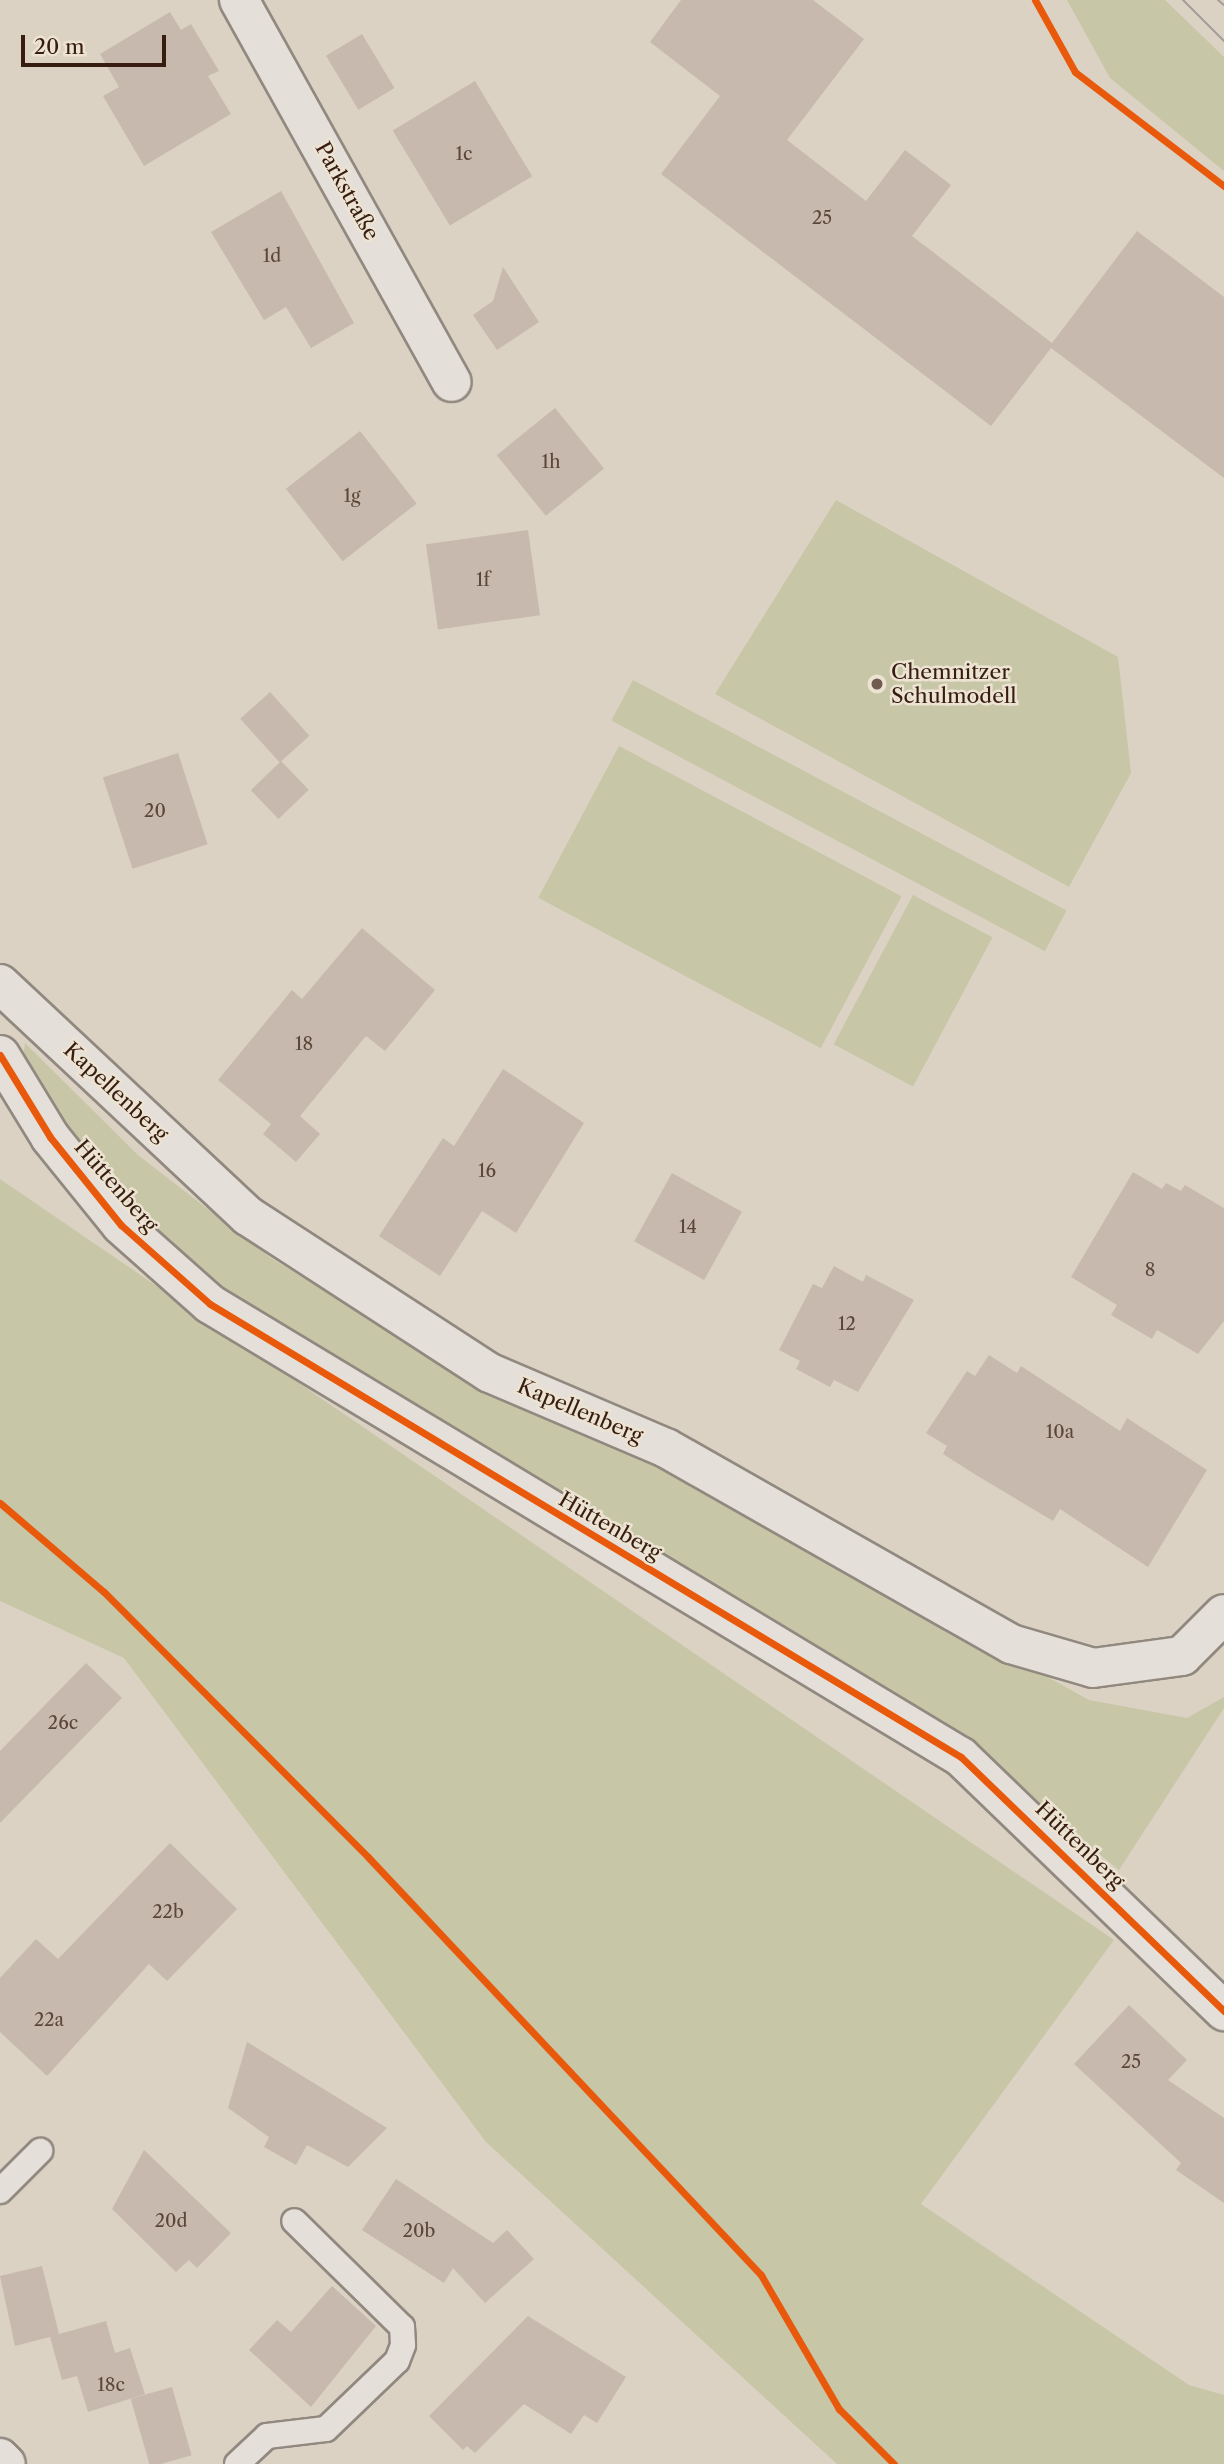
<!DOCTYPE html>
<meta charset="utf-8">
<style>
body{margin:0}
#map{position:relative;width:1224px;height:2464px;overflow:hidden;background:#dbd2c4;font-family:"Libre Caslon Text",serif}
div>[style]{position:absolute}
.green>*{inset:0;background:#c7c6a6;transform-origin:0 0}
.building>*{inset:0;background:#c7b9ad;transform-origin:0 0}
.roads{filter:drop-shadow(2px 0 #918980) drop-shadow(-2px 0 #918980) drop-shadow(0 2px #918980) drop-shadow(0 -2px #918980)}
.service>*{height:24px;margin:-12px;padding:0 12px;transform-origin:12px;border-radius:12px;background:#e4dfd8}
.minor>*{height:38px;margin:-19px;padding:0 19px;transform-origin:19px;border-radius:19px;background:#e4dfd8}
.tram>*{height:2px;margin:-1px;padding:0 1px;transform-origin:1px;border-radius:1px;background:#a49d97}
.cycleway>*{height:7px;margin:-3.5px;padding:0 3.5px;transform-origin:3.5px;border-radius:3.5px;background:#e8590c}
.dots>*{width:19px;height:19px;translate:-50% -50%;box-sizing:border-box;border:4px solid #ede3d3;border-radius:50%}
span{translate:-50% -50%;white-space:nowrap;text-align:center;line-height:1.15;-webkit-text-stroke:5px #ede3d3;paint-order:stroke}
.number-label{font-size:18px;color:#5c4639}
.number-label span{-webkit-text-stroke-width:0}
.street-label{font-size:21px;color:#361d10}
.poi-label{font-size:21px;color:#361d10}
.left{translate:0 -50%;text-align:left}
.scale{position:absolute;left:21px;top:35px;width:145px;height:32px;box-sizing:border-box;border:4px solid #361d10;border-top:0;padding-left:9px;font-size:21px;line-height:24px;white-space:nowrap;color:#361d10;-webkit-text-stroke:5px #ede3d3;paint-order:stroke}
</style>
<div id="map">
<div class="green">
<i style="clip-path:polygon(1067px 0,1165px 0,1224px 57px,1224px 171px,1110px 78px)"></i>
<i style="clip-path:polygon(836px 500px,1118px 657px,1131px 773px,1069px 887px,715px 694px)"></i>
<i style="left:633px;top:680px;width:491px;height:46px;rotate:28deg"></i>
<i style="left:619px;top:746px;width:320px;height:172px;rotate:28deg"></i>
<i style="left:913px;top:895px;width:90px;height:169px;rotate:28deg"></i>
<i style="clip-path:polygon(25px 1043px,138px 1155px,271px 1258px,469px 1380px,674px 1470px,1089px 1700px,1187px 1718px,1224px 1697px,1224px 1708px,1119px 1870px,969px 1750px,249px 1313px,132px 1211px,21px 1074px)"></i>
<i style="clip-path:polygon(0 1179px,1114px 1940px,921px 2204px,1189px 2385px,1224px 2395px,1224px 2464px,837px 2464px,486px 2142px,124px 1658px,0 1601px)"></i>
</div>
<div class="building">
<i style="clip-path:polygon(681px 0,813px 0,864px 39px,787px 140px,866px 201px,905px 150px,951px 185px,912px 236px,1052px 343px,1137px 231px,1224px 297px,1224px 478px,1051px 348px,991px 426px,661px 174px,720px 96px,650px 42px)"></i>
<i style="clip-path:polygon(170px 12px,181px 30px,191px 24px,219px 71px,208px 76px,231px 114px,144px 166px,103px 96px,119px 87px,100px 54px)"></i>
<i style="left:362px;top:34px;width:63px;height:42px;rotate:59deg"></i>
<i style="left:475px;top:81px;width:111px;height:96px;rotate:59deg"></i>
<i style="clip-path:polygon(281px 191px,354px 323px,311px 348px,286px 307px,264px 320px,211px 232px)"></i>
<i style="clip-path:polygon(503px 267px,539px 322px,497px 350px,473px 315px,493px 301px)"></i>
<i style="left:555px;top:408px;width:78px;height:75px;rotate:51deg"></i>
<i style="left:360px;top:431px;width:92px;height:94px;rotate:52deg"></i>
<i style="left:528px;top:530px;width:86px;height:103px;rotate:82deg"></i>
<i style="left:270px;top:692px;width:59px;height:40px;rotate:48deg"></i>
<i style="left:178px;top:753px;width:96px;height:79px;rotate:72deg"></i>
<i style="left:281px;top:761px;width:40px;height:42px;rotate:46deg"></i>
<i style="clip-path:polygon(362px 928px,435px 990px,385px 1051px,366px 1036px,300px 1116px,320px 1134px,296px 1162px,263px 1134px,271px 1124px,218px 1080px,292px 990px,302px 999px)"></i>
<i style="clip-path:polygon(503px 1069px,584px 1123px,516px 1233px,482px 1211px,440px 1276px,379px 1236px,443px 1138px,454px 1146px)"></i>
<i style="clip-path:polygon(1133px 1172px,1162px 1189px,1166px 1183px,1181px 1191px,1185px 1185px,1224px 1208px,1224px 1321px,1198px 1354px,1157px 1330px,1152px 1339px,1111px 1315px,1117px 1305px,1071px 1277px)"></i>
<i style="left:672px;top:1173px;width:80px;height:78px;rotate:29deg"></i>
<i style="clip-path:polygon(834px 1266px,863px 1282px,866px 1275px,914px 1300px,858px 1392px,834px 1380px,830px 1387px,796px 1369px,800px 1361px,779px 1350px,813px 1284px,822px 1288px)"></i>
<i style="clip-path:polygon(989px 1355px,1017px 1373px,1021px 1366px,1120px 1431px,1127px 1418px,1207px 1470px,1148px 1567px,1060px 1509px,1053px 1521px,976px 1475px,943px 1454px,947px 1446px,926px 1433px,967px 1371px,975px 1376px)"></i>
<i style="clip-path:polygon(86px 1663px,122px 1698px,0 1823px,0 1751px)"></i>
<i style="clip-path:polygon(170px 1843px,237px 1909px,167px 1981px,149px 1964px,47px 2076px,0 2032px,0 1978px,36px 1939px,58px 1959px)"></i>
<i style="clip-path:polygon(1129px 2005px,1187px 2060px,1168px 2080px,1224px 2118px,1224px 2203px,1176px 2170px,1181px 2163px,1074px 2064px)"></i>
<i style="clip-path:polygon(247px 2042px,387px 2128px,348px 2167px,307px 2145px,296px 2165px,264px 2147px,269px 2137px,228px 2108px)"></i>
<i style="clip-path:polygon(144px 2150px,231px 2233px,197px 2268px,189px 2260px,176px 2272px,112px 2209px)"></i>
<i style="clip-path:polygon(396px 2179px,493px 2243px,507px 2230px,534px 2259px,485px 2303px,453px 2268px,444px 2283px,362px 2230px)"></i>
<i style="clip-path:polygon(42px 2266px,59px 2334px,106px 2321px,115px 2353px,130px 2348px,145px 2394px,88px 2412px,77px 2376px,62px 2380px,50px 2337px,15px 2346px,0 2276px)"></i>
<i style="clip-path:polygon(332px 2286px,376px 2326px,311px 2407px,249px 2350px,277px 2320px,291px 2332px)"></i>
<i style="clip-path:polygon(528px 2316px,626px 2377px,597px 2423px,584px 2415px,571px 2434px,524px 2404px,475px 2453px,467px 2446px,463px 2450px,429px 2416px)"></i>
<i style="left:172px;top:2387px;width:71px;height:43px;rotate:74deg"></i>
</div>
<div class="roads">
<div class="service">
<i style="left:0;top:2191px;width:57px;rotate:-45deg"></i>
<i style="left:237px;top:2464px;width:41px;rotate:-43deg"></i>
<i style="left:267px;top:2436px;width:59px;rotate:-6.8deg"></i>
<i style="left:326px;top:2429px;width:98px;rotate:-43.8deg"></i>
<i style="left:397px;top:2361px;width:17px;rotate:-69deg"></i>
<i style="left:403px;top:2345px;width:18px;rotate:-93deg"></i>
<i style="left:402px;top:2327px;width:151px;rotate:-135.5deg"></i>
</div>
<div class="minor">
<i style="left:239px;top:0;width:437px;rotate:60.9deg"></i>
<i style="left:0;top:984px;width:340px;rotate:43.1deg"></i>
<i style="left:248px;top:1216px;width:288px;rotate:33deg"></i>
<i style="left:490px;top:1373px;width:191px;rotate:23.1deg"></i>
<i style="left:666px;top:1448px;width:397px;rotate:29.6deg"></i>
<i style="left:1011px;top:1644px;width:85px;rotate:16.3deg"></i>
<i style="left:1093px;top:1668px;width:90px;rotate:-7.7deg"></i>
<i style="left:1182px;top:1656px;width:59px;rotate:-45deg"></i>
<i style="left:0;top:1055px;width:96px;rotate:58.6deg"></i>
<i style="left:50px;top:1137px;width:113px;rotate:51.1deg"></i>
<i style="left:121px;top:1225px;width:119px;rotate:41.6deg"></i>
<i style="left:210px;top:1304px;width:877px;rotate:31.1deg"></i>
<i style="left:961px;top:1757px;width:366px;rotate:44deg"></i>
<i style="left:0;top:2458px;width:8px;rotate:45deg"></i>
</div>
</div>
<div class="tram">
<i style="left:1183px;top:0;width:58px;rotate:45deg"></i>
<i style="left:1218px;top:0;width:8px;rotate:40deg"></i>
</div>
<div class="cycleway">
<i style="left:1035px;top:0;width:82px;rotate:60.9deg"></i>
<i style="left:1075px;top:72px;width:188px;rotate:37.4deg"></i>
<i style="left:0;top:1055px;width:96px;rotate:58.6deg"></i>
<i style="left:50px;top:1137px;width:113px;rotate:51.1deg"></i>
<i style="left:121px;top:1225px;width:119px;rotate:41.6deg"></i>
<i style="left:210px;top:1304px;width:877px;rotate:31.1deg"></i>
<i style="left:961px;top:1757px;width:366px;rotate:44deg"></i>
<i style="left:0;top:1503px;width:137px;rotate:40.6deg"></i>
<i style="left:104px;top:1592px;width:374px;rotate:45.1deg"></i>
<i style="left:368px;top:1857px;width:574px;rotate:46.77deg"></i>
<i style="left:761px;top:2275px;width:155px;rotate:59.8deg"></i>
<i style="left:839px;top:2409px;width:78px;rotate:45deg"></i>
</div>
<div class="dots">
<i style="left:877px;top:684px;background:#705c4f"></i>
</div>
<div class="number-label">
<span style="left:464px;top:154px">1c</span>
<span style="left:822px;top:218px">25</span>
<span style="left:272px;top:256px">1d</span>
<span style="left:551px;top:462px">1h</span>
<span style="left:352px;top:496px">1g</span>
<span style="left:483px;top:580px">1f</span>
<span style="left:155px;top:811px">20</span>
<span style="left:304px;top:1044px">18</span>
<span style="left:487px;top:1171px">16</span>
<span style="left:688px;top:1227px">14</span>
<span style="left:1150px;top:1270px">8</span>
<span style="left:847px;top:1324px">12</span>
<span style="left:1060px;top:1432px">10a</span>
<span style="left:63px;top:1723px">26c</span>
<span style="left:168px;top:1912px">22b</span>
<span style="left:49px;top:2020px">22a</span>
<span style="left:1131px;top:2062px">25</span>
<span style="left:171px;top:2221px">20d</span>
<span style="left:419px;top:2231px">20b</span>
<span style="left:111px;top:2385px">18c</span>
</div>
<div class="street-label">
<span style="left:347px;top:191px;rotate:61deg">Parkstraße</span>
<span style="left:116px;top:1092px;rotate:43deg">Kapellenberg</span>
<span style="left:116px;top:1186px;rotate:49deg">Hüttenberg</span>
<span style="left:580px;top:1411px;rotate:23deg">Kapellenberg</span>
<span style="left:610px;top:1526px;rotate:30deg">Hüttenberg</span>
<span style="left:1080px;top:1845px;rotate:44deg">Hüttenberg</span>
</div>
<div class="poi-label">
<span class="left" style="left:891px;top:684px">Chemnitzer<br>Schulmodell</span>
</div>
<div class="scale">20 m</div>
</div>
